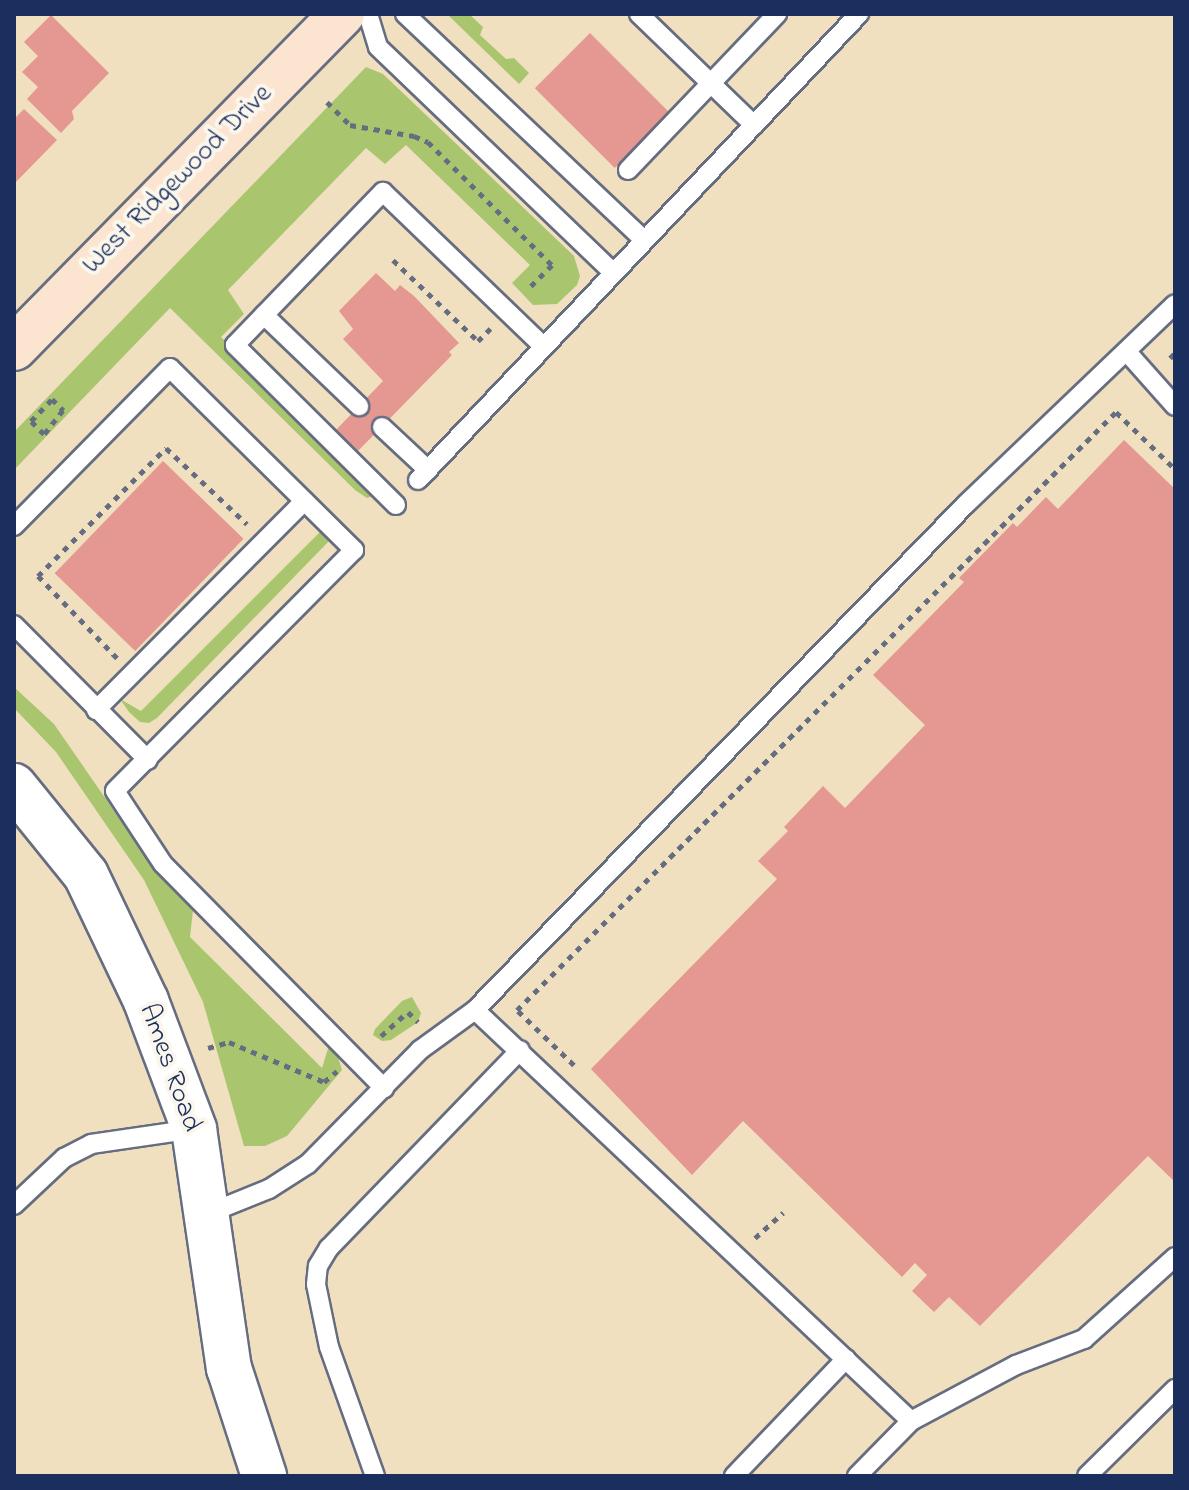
<!DOCTYPE html>
<style>
body{margin:0}
#map{position:relative;width:1189px;height:1490px;overflow:hidden;background:#f0e0c0;font-family:"Indie Flower",sans-serif}
div>[style]{position:absolute}
.green>*{inset:0;background:#a9c66e}
.building>*{inset:0;background:#e49891;transform-origin:0 0}
.path>*{height:5px;margin-top:-2.5px;transform-origin:0;background:repeating-linear-gradient(90deg,#666d80 0 6px,transparent 0 12px)}
.roads{filter:drop-shadow(2px 0 #666d80) drop-shadow(-2px 0 #666d80) drop-shadow(0 2px #666d80) drop-shadow(0 -2px #666d80)}
.service>*{height:18px;margin:-9px;padding:0 9px;transform-origin:9px;border-radius:9px;background:#fff}
.tertiary>*{height:44px;margin:-22px;padding:0 22px;transform-origin:22px;border-radius:22px;background:#fff}
.secondary>*{height:44px;margin:-22px;padding:0 22px;transform-origin:22px;border-radius:22px;background:#fce5d0}
span{translate:-50% -50%;white-space:nowrap;text-align:center;line-height:1.15;-webkit-text-stroke:8px #fbf7ec;paint-order:stroke}
.street-label{font-size:28px;color:#1b2f5e}
.frame{position:absolute;inset:0;border:16px solid #1b2f5e;pointer-events:none}
</style>
<div id="map">
<div class="green">
<i style="clip-path:polygon(447px 14px,469px 14px,483px 27px,480px 35px,506px 59px,514px 58px,529px 73px,519px 84px)"></i>
<i style="clip-path:polygon(366px 67px,383px 74px,574px 256px,580px 276px,577px 285px,557px 304px,533px 305px,512px 283px,530px 265px,406px 145px,385px 164px,366px 148px,228px 290px,244px 314px,221px 337px,369px 482px,373px 496px,367px 498px,355px 490px,170px 308px,14px 470px,14px 432px)"></i>
<i style="clip-path:polygon(323px 529px,331px 534px,329px 541px,157px 718px,149px 723px,140px 722px,129px 712px,120px 699px,141px 711px)"></i>
<i style="clip-path:polygon(14px 687px,54px 724px,121px 821px,193px 910px,190px 937px,322px 1068px,330px 1042px,334px 1044px,342px 1070px,287px 1136px,265px 1146px,244px 1146px,203px 1002px,144px 880px,56px 752px,14px 708px)"></i>
<i style="clip-path:polygon(412px 997px,421px 1013px,418px 1022px,391px 1040px,382px 1041px,373px 1035px,375px 1029px,402px 1001px)"></i>
</div>
<div class="building">
<i style="clip-path:polygon(51px 15px,109px 73px,72px 111px,74px 119px,61px 133px,27px 99px,38px 87px,22px 72px,38px 56px,24px 42px)"></i>
<i style="left:590px;top:33px;width:113px;height:78px;rotate:45deg"></i>
<i style="clip-path:polygon(24px 109px,57px 140px,14px 184px,14px 119px)"></i>
<i style="clip-path:polygon(376px 273px,395px 291px,400px 285px,414px 296px,459px 343px,449px 352px,452px 355px,358px 451px,336px 430px,383px 381px,343px 339px,353px 329px,339px 311px)"></i>
<i style="clip-path:polygon(1124px 440px,1175px 489px,1175px 1182px,1148px 1156px,980px 1326px,949px 1297px,934px 1312px,912px 1291px,927px 1275px,915px 1263px,902px 1277px,743px 1121px,692px 1175px,591px 1069px,777px 879px,758px 861px,788px 831px,784px 827px,823px 786px,845px 808px,925px 725px,873px 675px,964px 582px,959px 578px,1013px 523px,1017px 527px,1046px 497px,1058px 509px)"></i>
<i style="left:163px;top:461px;width:112px;height:156px;rotate:44deg"></i>
</div>
<div class="path">
<i style="left:327px;top:102px;width:33px;rotate:45deg"></i>
<i style="left:350px;top:125px;width:65px;rotate:9.8deg"></i>
<i style="left:414px;top:136px;width:15px;rotate:23deg"></i>
<i style="left:428px;top:142px;width:175px;rotate:44.8deg"></i>
<i style="left:552px;top:265px;width:33px;rotate:135deg"></i>
<i style="left:393px;top:260px;width:117px;rotate:43.6deg"></i>
<i style="left:478px;top:341px;width:18px;rotate:-45deg"></i>
<i style="left:1170px;top:358px;width:7px;rotate:-45deg"></i>
<i style="left:52px;top:399px;width:16px;rotate:45deg"></i>
<i style="left:63px;top:410px;width:31px;rotate:128deg"></i>
<i style="left:44px;top:434px;width:18px;rotate:-135deg"></i>
<i style="left:31px;top:421px;width:30px;rotate:-46deg"></i>
<i style="left:117px;top:658px;width:114px;rotate:-133.9deg"></i>
<i style="left:38px;top:576px;width:181px;rotate:-45deg"></i>
<i style="left:166px;top:448px;width:111px;rotate:43.2deg"></i>
<i style="left:381px;top:1036px;width:36px;rotate:-42deg"></i>
<i style="left:408px;top:1012px;width:14px;rotate:45deg"></i>
<i style="left:208px;top:1048px;width:22px;rotate:-16deg"></i>
<i style="left:229px;top:1042px;width:103px;rotate:22.8deg"></i>
<i style="left:324px;top:1082px;width:17px;rotate:-40deg"></i>
<i style="left:574px;top:1065px;width:79px;rotate:-136deg"></i>
<i style="left:517px;top:1010px;width:846px;rotate:-44.95deg"></i>
<i style="left:1116px;top:412px;width:82px;rotate:44deg"></i>
<i style="left:755px;top:1238px;width:38px;rotate:-42deg"></i>
</div>
<div class="roads">
<div class="service">
<i style="left:368px;top:14px;width:34px;rotate:73deg"></i>
<i style="left:378px;top:47px;width:325px;rotate:43.8deg"></i>
<i style="left:405px;top:14px;width:329px;rotate:43.4deg"></i>
<i style="left:639px;top:14px;width:160px;rotate:44deg"></i>
<i style="left:628px;top:170px;width:216px;rotate:-46.3deg"></i>
<i style="left:264px;top:315px;width:132px;rotate:43.8deg"></i>
<i style="left:1127px;top:352px;width:72px;rotate:48.4deg"></i>
<i style="left:382px;top:427px;width:63px;rotate:43.1deg"></i>
<i style="left:418px;top:480px;width:642px;rotate:-46.58deg"></i>
<i style="left:396px;top:505px;width:227px;rotate:-135.2deg"></i>
<i style="left:235px;top:345px;width:213px;rotate:-46deg"></i>
<i style="left:383px;top:192px;width:221px;rotate:43.9deg"></i>
<i style="left:14px;top:526px;width:222px;rotate:-45.4deg"></i>
<i style="left:170px;top:368px;width:259px;rotate:44.7deg"></i>
<i style="left:354px;top:550px;width:339px;rotate:134.8deg"></i>
<i style="left:115px;top:791px;width:87px;rotate:56.7deg"></i>
<i style="left:163px;top:864px;width:315px;rotate:45.4deg"></i>
<i style="left:14px;top:625px;width:190px;rotate:45.2deg"></i>
<i style="left:96px;top:710px;width:295px;rotate:-45.1deg"></i>
<i style="left:475px;top:1010px;width:599px;rotate:43.31deg"></i>
<i style="left:14px;top:1205px;width:69px;rotate:-43.2deg"></i>
<i style="left:64px;top:1158px;width:30px;rotate:-27deg"></i>
<i style="left:91px;top:1144px;width:104px;rotate:-8.3deg"></i>
<i style="left:207px;top:1214px;width:67px;rotate:-22deg"></i>
<i style="left:269px;top:1189px;width:46px;rotate:-32.7deg"></i>
<i style="left:308px;top:1164px;width:160px;rotate:-45.5deg"></i>
<i style="left:420px;top:1050px;width:68px;rotate:-36deg"></i>
<i style="left:475px;top:1010px;width:705px;rotate:-45.86deg"></i>
<i style="left:966px;top:504px;width:289px;rotate:-43.7deg"></i>
<i style="left:375px;top:1476px;width:137px;rotate:-109.6deg"></i>
<i style="left:329px;top:1347px;width:64px;rotate:-101.7deg"></i>
<i style="left:316px;top:1284px;width:18px;rotate:-84deg"></i>
<i style="left:318px;top:1266px;width:21px;rotate:-59deg"></i>
<i style="left:329px;top:1248px;width:275px;rotate:-46deg"></i>
<i style="left:734px;top:1476px;width:162px;rotate:-46.3deg"></i>
<i style="left:857px;top:1476px;width:77px;rotate:-45.5deg"></i>
<i style="left:911px;top:1421px;width:119px;rotate:-28.1deg"></i>
<i style="left:1016px;top:1365px;width:73px;rotate:-20.9deg"></i>
<i style="left:1084px;top:1339px;width:122px;rotate:-42deg"></i>
<i style="left:1087px;top:1476px;width:124px;rotate:-44.7deg"></i>
</div>
<div class="tertiary">
<i style="left:14px;top:786px;width:114px;rotate:51deg"></i>
<i style="left:86px;top:875px;width:140px;rotate:64.5deg"></i>
<i style="left:146px;top:1001px;width:137px;rotate:69.4deg"></i>
<i style="left:194px;top:1129px;width:242px;rotate:81.7deg"></i>
<i style="left:229px;top:1368px;width:114px;rotate:72deg"></i>
</div>
<div class="secondary">
<i style="left:14px;top:348px;width:468px;rotate:-45.5deg"></i>
</div>
</div>
<div class="street-label">
<span style="left:178px;top:180px;rotate:-45deg">West Ridgewood Drive</span>
<span style="left:169px;top:1068px;rotate:70deg">Ames Road</span>
</div>
<div class="frame"></div>
</div>
